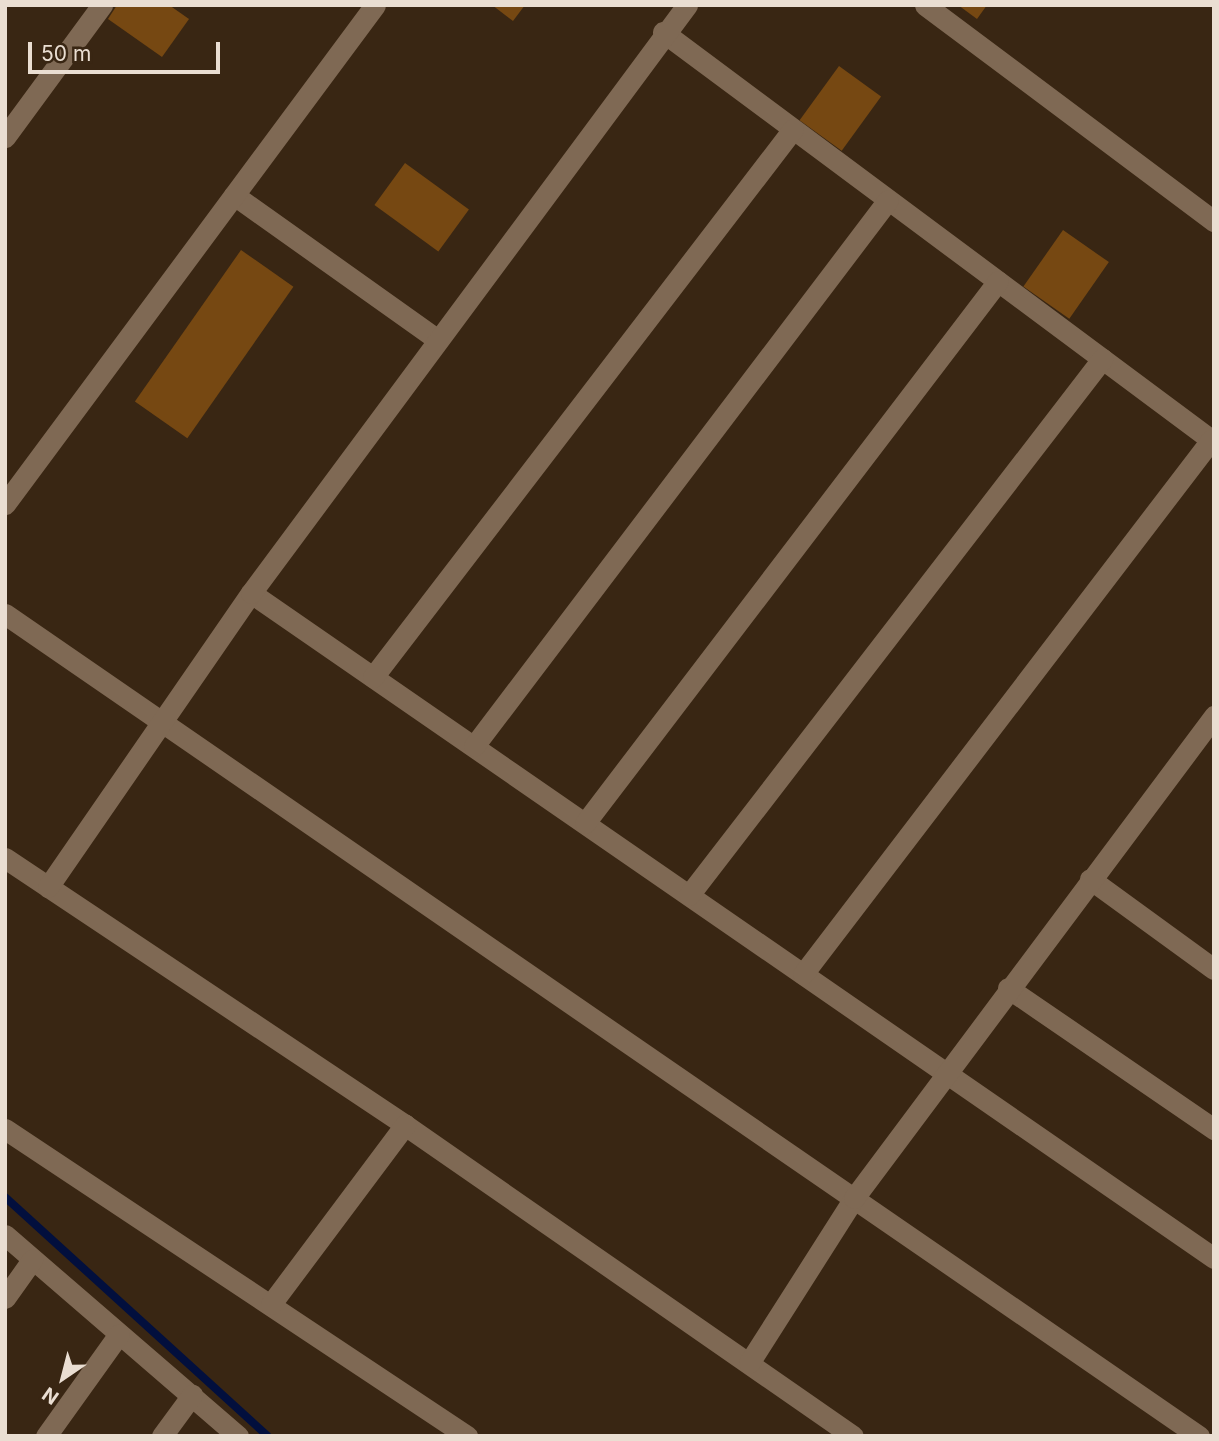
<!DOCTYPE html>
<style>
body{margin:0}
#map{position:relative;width:1219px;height:1441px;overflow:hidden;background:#392613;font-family:Inter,sans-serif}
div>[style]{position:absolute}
.stream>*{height:8px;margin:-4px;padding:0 4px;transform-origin:4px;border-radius:4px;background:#020f3d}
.building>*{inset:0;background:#764812;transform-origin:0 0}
.street>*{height:21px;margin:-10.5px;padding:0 10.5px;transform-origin:10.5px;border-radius:10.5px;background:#7f6954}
span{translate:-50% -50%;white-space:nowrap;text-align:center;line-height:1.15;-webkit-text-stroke:6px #392613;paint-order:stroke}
.frame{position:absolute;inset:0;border:7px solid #eaded2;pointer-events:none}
.north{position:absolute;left:28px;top:1343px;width:70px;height:70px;-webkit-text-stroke:5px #392613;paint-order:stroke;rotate:215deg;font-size:19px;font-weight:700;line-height:28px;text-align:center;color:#eaded2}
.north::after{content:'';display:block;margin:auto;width:24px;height:32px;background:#eaded2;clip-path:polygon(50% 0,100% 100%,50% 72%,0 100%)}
.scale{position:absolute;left:28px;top:42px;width:192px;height:32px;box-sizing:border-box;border:4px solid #eaded2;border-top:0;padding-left:9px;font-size:21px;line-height:24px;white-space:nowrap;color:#eaded2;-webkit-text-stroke:5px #392613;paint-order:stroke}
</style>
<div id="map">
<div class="stream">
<i style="left:5px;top:1197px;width:355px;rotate:42.3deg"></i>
</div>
<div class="building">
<i style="clip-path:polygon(117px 5px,169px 5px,189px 19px,162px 57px,108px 19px)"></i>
<i style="clip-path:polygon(492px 5px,525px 5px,513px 21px)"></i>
<i style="clip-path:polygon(958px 5px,987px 5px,977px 19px)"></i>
<i style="left:839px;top:66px;width:52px;height:67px;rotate:36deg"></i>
<i style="left:405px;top:163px;width:79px;height:52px;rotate:36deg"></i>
<i style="left:1063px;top:230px;width:56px;height:69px;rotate:35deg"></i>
<i style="left:241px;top:250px;width:64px;height:185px;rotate:35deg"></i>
</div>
<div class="street">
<i style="left:925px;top:5px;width:361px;rotate:36.8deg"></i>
<i style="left:663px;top:32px;width:687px;rotate:36.65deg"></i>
<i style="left:5px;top:137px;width:164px;rotate:-53.7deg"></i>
<i style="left:234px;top:195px;width:249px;rotate:35.4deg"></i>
<i style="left:5px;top:504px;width:621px;rotate:-53.44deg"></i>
<i style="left:251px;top:593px;width:1170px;rotate:34.63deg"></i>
<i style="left:5px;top:614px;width:1450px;rotate:34.55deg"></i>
<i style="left:373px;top:677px;width:690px;rotate:-52.53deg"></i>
<i style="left:474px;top:746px;width:685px;rotate:-52.83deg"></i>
<i style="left:585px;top:823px;width:681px;rotate:-52.69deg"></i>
<i style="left:5px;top:858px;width:481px;rotate:33.7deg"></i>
<i style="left:405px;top:1125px;width:545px;rotate:34.77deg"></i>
<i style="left:1090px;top:879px;width:153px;rotate:36deg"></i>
<i style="left:48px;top:887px;width:357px;rotate:-55.4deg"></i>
<i style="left:251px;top:593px;width:732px;rotate:-53.44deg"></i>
<i style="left:689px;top:895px;width:677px;rotate:-52.38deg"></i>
<i style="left:803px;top:974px;width:672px;rotate:-52.62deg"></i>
<i style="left:1008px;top:988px;width:250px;rotate:34.4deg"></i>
<i style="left:5px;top:1129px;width:555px;rotate:33.6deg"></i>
<i style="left:5px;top:1235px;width:308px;rotate:40.8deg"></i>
<i style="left:5px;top:1298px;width:47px;rotate:-54.6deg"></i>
<i style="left:271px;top:1304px;width:224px;rotate:-53.2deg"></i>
<i style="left:749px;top:1363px;width:196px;rotate:-57.5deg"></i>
<i style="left:854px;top:1198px;width:602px;rotate:-53.24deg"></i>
<i style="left:46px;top:1436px;width:125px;rotate:-54.4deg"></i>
<i style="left:162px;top:1436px;width:51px;rotate:-53.8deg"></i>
</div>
<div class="frame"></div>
<div class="north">N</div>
<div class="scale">50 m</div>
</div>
